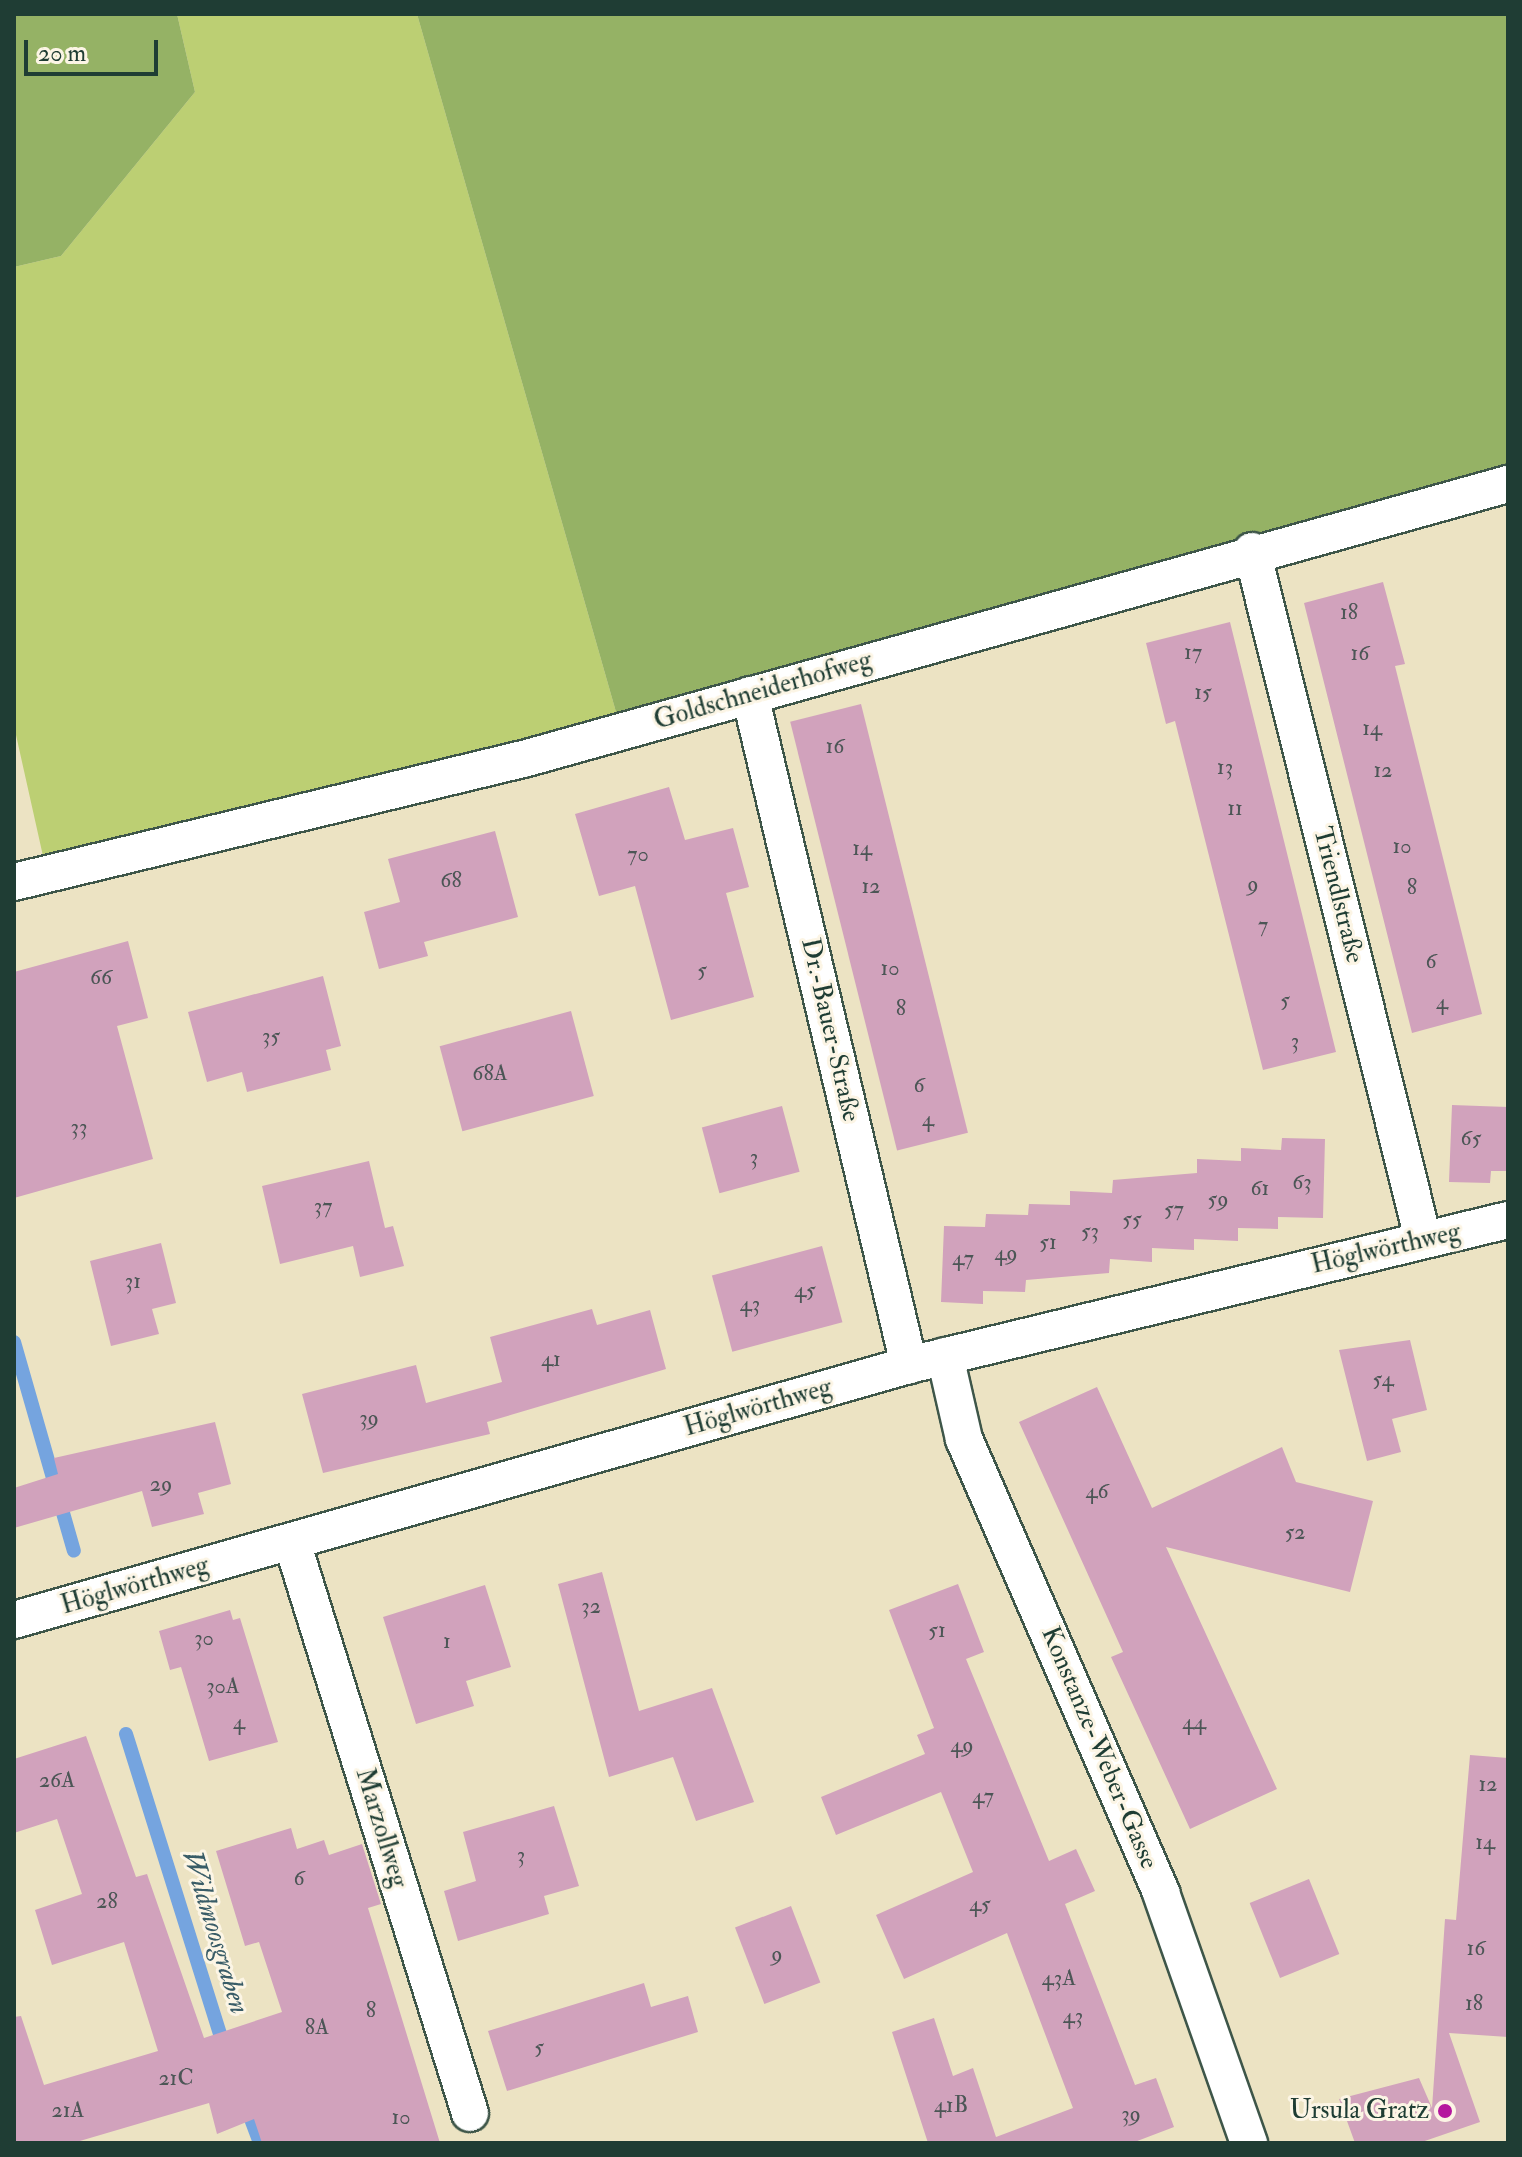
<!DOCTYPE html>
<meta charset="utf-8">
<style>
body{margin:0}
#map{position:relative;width:1522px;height:2157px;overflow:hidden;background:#ece3c3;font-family:"IM FELL Double Pica",serif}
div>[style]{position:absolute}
.green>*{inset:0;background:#bccf73}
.forest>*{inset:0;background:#95b265}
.stream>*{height:14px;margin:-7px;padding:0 7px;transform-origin:7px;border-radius:7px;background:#75a4df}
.building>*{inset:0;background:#d1a2bc;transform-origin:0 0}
.roads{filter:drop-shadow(2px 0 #3e5649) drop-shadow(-2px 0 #3e5649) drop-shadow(0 2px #3e5649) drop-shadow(0 -2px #3e5649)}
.minor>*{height:36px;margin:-18px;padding:0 18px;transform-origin:18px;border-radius:18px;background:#fff}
.dots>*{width:22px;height:22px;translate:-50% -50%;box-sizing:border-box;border:4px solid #fcf5e5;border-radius:50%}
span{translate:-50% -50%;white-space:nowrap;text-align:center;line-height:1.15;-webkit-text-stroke:6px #fcf5e5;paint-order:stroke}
.number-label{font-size:22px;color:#4c5656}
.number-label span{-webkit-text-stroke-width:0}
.street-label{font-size:26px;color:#1f3d34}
.poi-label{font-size:26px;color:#1f3d34}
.right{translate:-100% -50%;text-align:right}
.water-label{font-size:28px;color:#395c67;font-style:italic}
.frame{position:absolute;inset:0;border:16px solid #1f3d34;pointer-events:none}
.scale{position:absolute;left:24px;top:40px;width:134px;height:36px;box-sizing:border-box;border:4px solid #1f3d34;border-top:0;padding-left:10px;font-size:24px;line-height:28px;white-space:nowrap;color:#1f3d34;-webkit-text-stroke:6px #fcf5e5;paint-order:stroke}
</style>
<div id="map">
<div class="green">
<i style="clip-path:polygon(177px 14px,417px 14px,618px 719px,45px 865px,14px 726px,14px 267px,61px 256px,195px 92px)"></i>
</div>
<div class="forest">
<i style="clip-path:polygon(14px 14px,177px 14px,195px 92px,61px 256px,14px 267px)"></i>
<i style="clip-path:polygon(417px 14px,1508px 14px,1508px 464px,618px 719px)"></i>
</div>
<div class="stream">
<i style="left:14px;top:1342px;width:217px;rotate:74deg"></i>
<i style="left:126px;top:1734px;width:331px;rotate:72.6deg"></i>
<i style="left:245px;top:2103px;width:43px;rotate:69.4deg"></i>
</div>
<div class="building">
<i style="clip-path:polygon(1383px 582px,1405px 664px,1395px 666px,1482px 1014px,1412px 1033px,1304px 603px)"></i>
<i style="clip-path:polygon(1230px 622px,1336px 1052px,1263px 1070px,1175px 721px,1166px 724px,1146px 643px)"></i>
<i style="left:861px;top:704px;width:442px;height:73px;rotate:76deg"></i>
<i style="clip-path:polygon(669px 787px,685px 840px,733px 828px,749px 887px,726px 893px,754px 997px,671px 1020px,635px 886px,599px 896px,575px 814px)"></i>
<i style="clip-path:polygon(495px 831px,518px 917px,424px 942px,428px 956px,379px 969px,364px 912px,400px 902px,388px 859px)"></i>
<i style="clip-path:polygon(128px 941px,148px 1018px,117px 1026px,153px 1159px,14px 1198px,14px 972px)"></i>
<i style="clip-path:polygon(323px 976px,341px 1046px,326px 1050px,331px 1070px,247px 1092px,242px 1072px,207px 1082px,188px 1012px)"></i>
<i style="left:571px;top:1011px;width:88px;height:136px;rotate:75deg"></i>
<i style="clip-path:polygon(1452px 1105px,1508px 1107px,1508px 1171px,1491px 1171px,1490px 1183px,1449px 1182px)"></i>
<i style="left:782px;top:1106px;width:68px;height:83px;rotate:75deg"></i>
<i style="clip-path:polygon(1282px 1138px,1325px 1139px,1323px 1218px,1278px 1217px,1278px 1229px,1238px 1228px,1238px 1241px,1194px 1239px,1194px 1250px,1152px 1248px,1152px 1262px,1110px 1259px,1109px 1273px,1026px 1280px,1025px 1292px,983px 1291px,983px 1304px,941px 1302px,944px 1226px,985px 1227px,986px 1214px,1028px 1215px,1029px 1204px,1070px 1205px,1070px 1191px,1112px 1193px,1113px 1180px,1197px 1173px,1197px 1159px,1241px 1161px,1241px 1148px,1281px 1150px)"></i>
<i style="clip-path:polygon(369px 1161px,385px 1228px,393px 1226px,404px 1266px,360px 1277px,353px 1246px,280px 1264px,262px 1186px)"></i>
<i style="clip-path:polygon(161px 1243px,176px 1303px,152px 1309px,159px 1334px,111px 1346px,90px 1261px)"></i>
<i style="left:822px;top:1246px;width:79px;height:114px;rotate:75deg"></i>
<i style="clip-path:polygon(592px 1309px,597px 1325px,650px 1310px,666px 1369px,487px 1422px,490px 1434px,323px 1473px,302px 1394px,416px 1365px,426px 1403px,502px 1382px,490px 1337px)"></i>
<i style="clip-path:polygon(1410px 1340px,1427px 1410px,1392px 1419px,1401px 1452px,1367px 1461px,1339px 1350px)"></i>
<i style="clip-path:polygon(1097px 1387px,1152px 1508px,1282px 1447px,1296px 1482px,1373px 1501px,1350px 1592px,1166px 1547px,1277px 1789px,1190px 1829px,1111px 1657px,1123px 1652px,1019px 1422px)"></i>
<i style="clip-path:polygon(215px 1422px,231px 1484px,198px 1493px,204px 1514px,152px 1527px,142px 1491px,14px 1528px,14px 1488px,58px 1474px,54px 1458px)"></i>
<i style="clip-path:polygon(602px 1572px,639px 1711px,712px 1688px,754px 1802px,696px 1821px,673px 1757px,609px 1777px,558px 1584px)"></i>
<i style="clip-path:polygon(958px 1584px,984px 1652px,966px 1659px,1049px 1861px,1076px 1849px,1095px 1891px,1065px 1904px,1135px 2085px,1156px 2078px,1174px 2127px,1132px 2143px,928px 2143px,892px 2032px,934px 2018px,953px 2076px,973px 2068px,996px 2137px,1073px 2108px,1007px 1933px,904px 1979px,876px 1915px,973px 1872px,941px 1792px,836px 1835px,821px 1797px,925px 1754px,917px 1735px,934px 1728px,889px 1610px)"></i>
<i style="clip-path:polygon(485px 1585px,511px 1667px,466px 1681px,474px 1706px,416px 1724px,383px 1617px)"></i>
<i style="clip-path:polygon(230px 1610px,233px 1620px,240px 1618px,278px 1742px,209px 1761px,181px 1667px,170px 1670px,159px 1631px)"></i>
<i style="clip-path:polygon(86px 1736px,136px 1877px,147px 1874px,204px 2038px,282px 2012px,259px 1942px,245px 1946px,216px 1851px,291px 1828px,297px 1849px,324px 1840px,329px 1855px,362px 1844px,381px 1904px,368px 1908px,440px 2143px,262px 2143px,254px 2119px,217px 2134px,209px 2103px,73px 2143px,14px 2143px,14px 2017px,21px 2016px,44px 2085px,158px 2051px,124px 1942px,52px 1965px,35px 1910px,82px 1894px,57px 1819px,14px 1833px,14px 1759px)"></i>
<i style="clip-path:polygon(1470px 1755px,1508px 1758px,1508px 2037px,1449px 2033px,1480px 2122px,1419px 2143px,1355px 2143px,1339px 2099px,1419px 2078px,1432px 2108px,1445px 1919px,1456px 1920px)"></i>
<i style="clip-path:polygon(554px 1806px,579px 1886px,544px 1896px,549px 1914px,458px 1941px,444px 1891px,476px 1881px,463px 1832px)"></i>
<i style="left:1309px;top:1879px;width:81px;height:64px;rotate:68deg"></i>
<i style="left:791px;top:1906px;width:82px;height:60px;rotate:69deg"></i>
<i style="clip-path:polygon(644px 1983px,651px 2007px,688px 1996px,698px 2032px,507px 2091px,488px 2031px)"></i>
</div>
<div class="roads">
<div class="minor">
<i style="left:1252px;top:551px;width:709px;rotate:76.04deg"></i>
<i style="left:750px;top:695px;width:689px;rotate:76.65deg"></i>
<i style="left:14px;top:882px;width:528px;rotate:-13.59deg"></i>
<i style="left:527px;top:758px;width:1019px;rotate:-15.61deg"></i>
<i style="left:945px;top:1356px;width:85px;rotate:77.1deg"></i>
<i style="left:964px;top:1439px;width:495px;rotate:66.5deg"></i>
<i style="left:1161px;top:1893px;width:265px;rotate:70.6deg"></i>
<i style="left:292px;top:1542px;width:598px;rotate:72.69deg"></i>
<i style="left:14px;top:1620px;width:931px;rotate:-15.9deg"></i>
<i style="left:909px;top:1365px;width:616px;rotate:-13.61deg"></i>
</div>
</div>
<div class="dots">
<i style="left:1445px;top:2111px;background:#b5179e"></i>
</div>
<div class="number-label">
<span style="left:1349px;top:613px">18</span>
<span style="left:1193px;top:653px">17</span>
<span style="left:1360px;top:654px">16</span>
<span style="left:1203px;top:693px">15</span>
<span style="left:1372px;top:729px">14</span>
<span style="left:835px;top:747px">16</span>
<span style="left:1225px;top:768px">13</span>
<span style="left:1383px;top:771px">12</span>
<span style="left:1235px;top:809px">11</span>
<span style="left:1402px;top:847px">10</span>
<span style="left:862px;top:849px">14</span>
<span style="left:638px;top:855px">70</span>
<span style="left:451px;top:881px">68</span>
<span style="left:1253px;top:885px">9</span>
<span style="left:871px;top:887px">12</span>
<span style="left:1412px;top:888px">8</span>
<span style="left:1263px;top:926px">7</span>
<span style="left:1431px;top:962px">6</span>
<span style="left:890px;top:969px">10</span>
<span style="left:702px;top:971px">5</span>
<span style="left:101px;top:978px">66</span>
<span style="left:1285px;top:1001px">5</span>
<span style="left:1442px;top:1003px">4</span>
<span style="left:901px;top:1009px">8</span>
<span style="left:271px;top:1037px">35</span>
<span style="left:1295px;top:1042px">3</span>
<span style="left:490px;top:1074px">68A</span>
<span style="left:919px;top:1086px">6</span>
<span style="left:928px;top:1120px">4</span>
<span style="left:79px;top:1128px">33</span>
<span style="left:1471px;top:1139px">65</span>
<span style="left:754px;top:1158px">3</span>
<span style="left:1302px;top:1183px">63</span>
<span style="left:1260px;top:1189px">61</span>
<span style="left:1218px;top:1200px">59</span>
<span style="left:323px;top:1207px">37</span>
<span style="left:1174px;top:1210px">57</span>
<span style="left:1132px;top:1220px">55</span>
<span style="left:1090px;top:1232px">53</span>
<span style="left:1048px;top:1243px">51</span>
<span style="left:1006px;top:1254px">49</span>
<span style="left:963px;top:1259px">47</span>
<span style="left:133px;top:1282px">31</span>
<span style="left:805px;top:1291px">45</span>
<span style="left:750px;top:1305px">43</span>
<span style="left:551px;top:1360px">41</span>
<span style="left:1383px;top:1380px">54</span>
<span style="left:369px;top:1419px">39</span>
<span style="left:161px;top:1485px">29</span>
<span style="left:1097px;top:1492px">46</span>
<span style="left:1295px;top:1533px">52</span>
<span style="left:591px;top:1607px">32</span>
<span style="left:937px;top:1631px">51</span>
<span style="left:204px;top:1639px">30</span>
<span style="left:447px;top:1642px">1</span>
<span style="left:223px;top:1687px">30A</span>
<span style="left:239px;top:1723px">4</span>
<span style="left:1194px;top:1723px">44</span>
<span style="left:962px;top:1746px">49</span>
<span style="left:57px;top:1781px">26A</span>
<span style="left:1488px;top:1785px">12</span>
<span style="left:983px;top:1797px">47</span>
<span style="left:1485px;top:1843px">14</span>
<span style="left:521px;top:1856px">3</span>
<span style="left:299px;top:1879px">6</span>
<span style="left:107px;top:1902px">28</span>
<span style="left:980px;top:1905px">45</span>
<span style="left:1476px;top:1949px">16</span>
<span style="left:777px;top:1955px">9</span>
<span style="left:1059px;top:1979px">43A</span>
<span style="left:1474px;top:2004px">18</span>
<span style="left:371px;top:2011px">8</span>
<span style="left:1073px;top:2017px">43</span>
<span style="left:317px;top:2028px">8A</span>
<span style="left:539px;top:2048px">5</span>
<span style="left:176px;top:2079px">21C</span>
<span style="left:951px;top:2106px">41B</span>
<span style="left:68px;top:2111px">21A</span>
<span style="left:1131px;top:2115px">39</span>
<span style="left:401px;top:2118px">10</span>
</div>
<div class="street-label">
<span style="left:763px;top:691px;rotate:-16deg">Goldschneiderhofweg</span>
<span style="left:1338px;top:895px;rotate:76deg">Triendlstraße</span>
<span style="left:830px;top:1030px;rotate:77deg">Dr.-Bauer-Straße</span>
<span style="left:1386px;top:1249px;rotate:-13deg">Höglwörthweg</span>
<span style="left:758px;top:1408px;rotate:-16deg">Höglwörthweg</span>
<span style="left:135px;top:1586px;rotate:-16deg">Höglwörthweg</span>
<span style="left:1099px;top:1748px;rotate:67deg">Konstanze-Weber-Gasse</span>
<span style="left:381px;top:1828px;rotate:73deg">Marzollweg</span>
</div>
<div class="poi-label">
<span class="right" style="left:1429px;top:2111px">Ursula Gratz</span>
</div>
<div class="water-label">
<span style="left:215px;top:1932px;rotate:73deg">Wildmoosgraben</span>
</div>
<div class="frame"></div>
<div class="scale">20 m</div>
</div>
